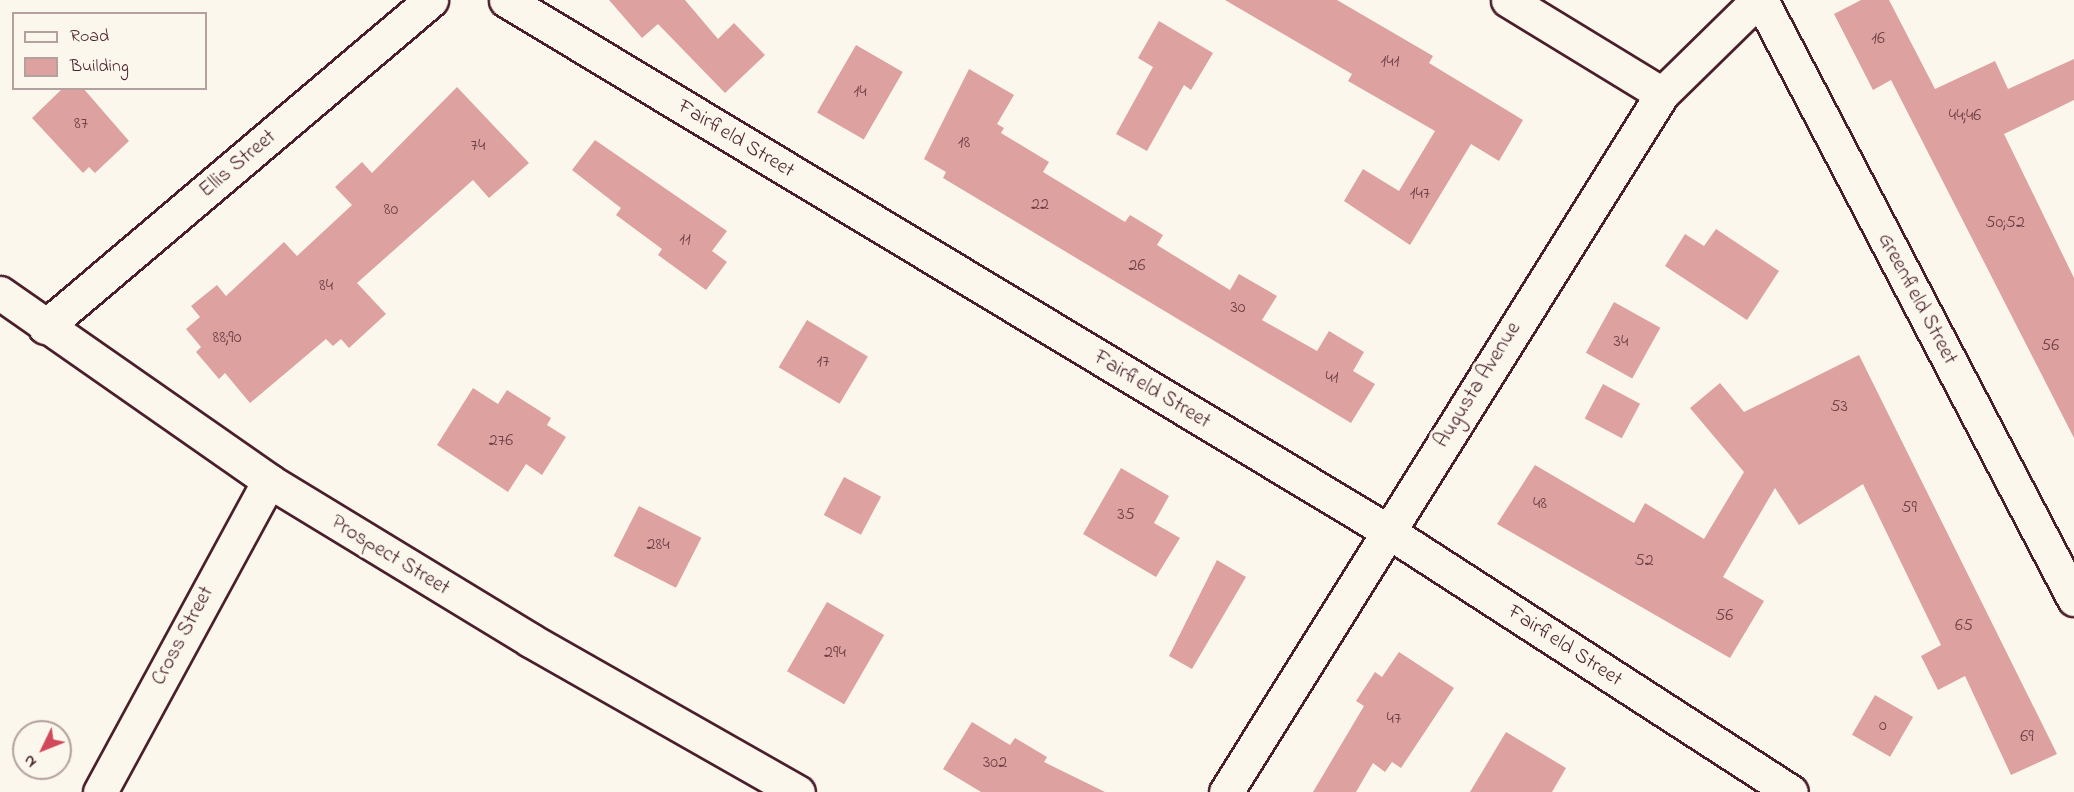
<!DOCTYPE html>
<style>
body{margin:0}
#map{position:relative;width:2074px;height:792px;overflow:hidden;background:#fbf7ec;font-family:"Indie Flower",sans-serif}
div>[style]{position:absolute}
.building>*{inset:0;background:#dda2a0;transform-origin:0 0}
.roads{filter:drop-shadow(2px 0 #4a1f2b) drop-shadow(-2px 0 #4a1f2b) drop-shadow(0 2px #4a1f2b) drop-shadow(0 -2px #4a1f2b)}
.street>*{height:33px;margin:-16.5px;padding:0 16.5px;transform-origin:16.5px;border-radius:16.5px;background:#fbf7ec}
.secondary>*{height:33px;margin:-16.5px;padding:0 16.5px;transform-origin:16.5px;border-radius:16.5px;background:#fbf7ec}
span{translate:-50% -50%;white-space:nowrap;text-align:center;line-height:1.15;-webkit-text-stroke:6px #fbf7ec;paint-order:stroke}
.number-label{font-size:18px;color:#6f4048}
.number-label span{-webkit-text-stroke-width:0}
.street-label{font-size:21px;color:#4a1f2b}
.legend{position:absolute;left:12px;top:12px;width:195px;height:78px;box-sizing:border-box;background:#fbf7ec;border:2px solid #b4a19f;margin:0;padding:8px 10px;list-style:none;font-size:18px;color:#4a1f2b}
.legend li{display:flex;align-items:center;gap:12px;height:30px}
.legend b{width:30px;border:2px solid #b4a19f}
.north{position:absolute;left:12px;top:720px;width:60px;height:60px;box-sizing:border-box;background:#fbf7ec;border:2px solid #b4a19f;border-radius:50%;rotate:227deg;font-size:16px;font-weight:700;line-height:24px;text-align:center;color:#4a1f2b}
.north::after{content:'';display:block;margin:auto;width:21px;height:27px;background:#d1495b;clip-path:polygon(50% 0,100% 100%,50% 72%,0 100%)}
</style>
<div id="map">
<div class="building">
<i style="clip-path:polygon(609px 0,685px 0,718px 39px,734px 23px,765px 55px,725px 93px,658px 24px,642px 38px)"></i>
<i style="clip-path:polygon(1225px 0,1337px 0,1433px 56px,1429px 63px,1523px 120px,1499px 161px,1471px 144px,1410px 245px,1344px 201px,1363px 169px,1399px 191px,1435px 131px,1348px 81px,1352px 74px)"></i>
<i style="clip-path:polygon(1861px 0,1889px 0,1935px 89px,1995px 61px,2008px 89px,2074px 59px,2074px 100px,2004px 134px,2074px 278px,2074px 438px,1891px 80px,1873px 90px,1834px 14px)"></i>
<i style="clip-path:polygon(1159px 21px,1213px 53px,1191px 90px,1184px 85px,1147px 151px,1116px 134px,1153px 67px,1138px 58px)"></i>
<i style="left:856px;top:45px;width:54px;height:78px;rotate:30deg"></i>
<i style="clip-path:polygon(969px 69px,1014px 95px,997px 124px,1004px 128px,1001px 133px,1049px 162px,1043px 172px,1125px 222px,1130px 215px,1163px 235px,1157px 245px,1230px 290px,1239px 274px,1277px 296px,1262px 320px,1317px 351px,1329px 331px,1364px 352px,1353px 371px,1375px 384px,1351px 423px,943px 178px,946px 172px,924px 159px)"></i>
<i style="clip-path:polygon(457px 87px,529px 163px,489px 198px,473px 180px,357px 283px,386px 314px,349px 348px,341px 339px,333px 346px,326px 339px,250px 403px,225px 373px,219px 379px,196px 352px,201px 347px,186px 329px,200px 317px,191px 306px,217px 285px,226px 296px,284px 242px,297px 256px,352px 205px,335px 187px,362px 162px,372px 173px)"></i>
<i style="clip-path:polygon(63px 88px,83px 88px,129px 141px,95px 173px,89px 167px,83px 173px,32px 118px)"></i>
<i style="clip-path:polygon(595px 140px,727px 231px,712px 251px,727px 262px,706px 290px,658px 255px,662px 249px,616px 215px,621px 208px,572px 170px)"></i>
<i style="clip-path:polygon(1716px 229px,1779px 271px,1747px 320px,1665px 266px,1685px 234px,1704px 246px)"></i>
<i style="left:1614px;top:302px;width:53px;height:58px;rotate:29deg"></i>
<i style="left:807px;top:320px;width:71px;height:55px;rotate:31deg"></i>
<i style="clip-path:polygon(1859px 355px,2057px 754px,2011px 775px,1965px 676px,1938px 690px,1921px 656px,1941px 645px,1863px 484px,1799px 525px,1775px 488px,1723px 577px,1764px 601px,1730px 658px,1497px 524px,1535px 465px,1634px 523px,1645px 503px,1704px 539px,1744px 472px,1690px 408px,1720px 383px,1744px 412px)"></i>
<i style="left:1603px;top:384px;width:42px;height:39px;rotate:28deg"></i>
<i style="clip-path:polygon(473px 388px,498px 404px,507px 390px,551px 418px,547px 425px,566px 437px,542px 475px,526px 464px,508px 492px,437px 445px)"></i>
<i style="clip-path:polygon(1121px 468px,1169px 496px,1154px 523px,1180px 538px,1156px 577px,1083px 534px)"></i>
<i style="left:844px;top:477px;width:42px;height:43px;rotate:28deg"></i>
<i style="left:639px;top:506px;width:70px;height:56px;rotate:27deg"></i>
<i style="clip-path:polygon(1217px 560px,1246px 577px,1192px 669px,1169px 656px)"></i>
<i style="left:827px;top:602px;width:66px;height:80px;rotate:30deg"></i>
<i style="clip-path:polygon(1399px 652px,1454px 688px,1401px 768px,1392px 762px,1385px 772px,1373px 763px,1356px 792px,1313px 792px,1364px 706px,1356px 701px,1375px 672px,1382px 677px)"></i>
<i style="left:1875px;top:695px;width:44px;height:46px;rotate:30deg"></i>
<i style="clip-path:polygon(972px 722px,1010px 745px,1015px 738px,1047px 757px,1044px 762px,1105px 792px,981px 792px,943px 769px)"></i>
<i style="clip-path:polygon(1506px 732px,1566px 768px,1552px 792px,1470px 792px)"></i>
</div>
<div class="roads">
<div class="street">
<i style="left:506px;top:0;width:1027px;rotate:31.06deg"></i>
<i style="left:1386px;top:530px;width:482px;rotate:32.9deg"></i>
<i style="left:1508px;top:0;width:180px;rotate:31.4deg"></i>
<i style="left:1761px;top:0;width:676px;rotate:62.41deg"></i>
<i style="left:45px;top:327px;width:506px;rotate:-40.27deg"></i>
<i style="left:100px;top:792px;width:354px;rotate:-61.5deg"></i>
</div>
<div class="secondary">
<i style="left:0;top:293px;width:328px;rotate:34.9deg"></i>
<i style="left:269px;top:481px;width:306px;rotate:31.3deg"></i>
<i style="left:530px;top:640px;width:308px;rotate:29.6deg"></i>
<i style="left:1226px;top:792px;width:823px;rotate:-58.01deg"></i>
<i style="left:1662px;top:94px;width:134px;rotate:-44.4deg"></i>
</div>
</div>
<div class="number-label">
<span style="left:1878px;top:39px">16</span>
<span style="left:1390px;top:62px">141</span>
<span style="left:860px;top:92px">14</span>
<span style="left:1965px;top:116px">44;46</span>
<span style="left:81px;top:124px">87</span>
<span style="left:964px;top:143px">18</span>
<span style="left:478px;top:146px">74</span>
<span style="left:1420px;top:194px">147</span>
<span style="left:1040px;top:205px">22</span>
<span style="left:391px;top:210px">80</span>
<span style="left:2005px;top:223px">50;52</span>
<span style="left:685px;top:240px">11</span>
<span style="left:1137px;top:266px">26</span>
<span style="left:326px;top:286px">84</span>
<span style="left:1238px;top:308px">30</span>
<span style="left:227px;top:338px">88;90</span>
<span style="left:1621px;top:342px">34</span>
<span style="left:2050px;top:346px">56</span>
<span style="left:823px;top:362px">17</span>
<span style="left:1332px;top:378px">41</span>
<span style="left:1839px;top:407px">53</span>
<span style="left:501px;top:441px">276</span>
<span style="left:1540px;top:504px">48</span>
<span style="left:1909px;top:508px">59</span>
<span style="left:1126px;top:515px">35</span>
<span style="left:658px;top:545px">284</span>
<span style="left:1644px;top:561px">52</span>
<span style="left:1724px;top:616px">56</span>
<span style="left:1964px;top:626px">65</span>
<span style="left:835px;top:653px">294</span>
<span style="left:1394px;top:719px">47</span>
<span style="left:1883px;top:726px">0</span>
<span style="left:2027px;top:737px">69</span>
<span style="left:995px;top:763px">302</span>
</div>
<div class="street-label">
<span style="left:736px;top:139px;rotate:31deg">Fairfield Street</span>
<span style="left:238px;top:164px;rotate:-40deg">Ellis Street</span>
<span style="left:1917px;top:299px;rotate:62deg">Greenfield Street</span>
<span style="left:1478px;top:385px;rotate:-58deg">Augusta Avenue</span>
<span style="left:1152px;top:390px;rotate:31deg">Fairfield Street</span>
<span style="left:390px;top:556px;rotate:31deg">Prospect Street</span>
<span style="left:183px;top:636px;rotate:-62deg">Cross Street</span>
<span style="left:1565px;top:646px;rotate:33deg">Fairfield Street</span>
</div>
<ul class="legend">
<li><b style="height:8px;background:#fbf7ec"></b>Road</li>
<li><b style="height:16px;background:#dda2a0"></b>Building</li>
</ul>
<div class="north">N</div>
</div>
